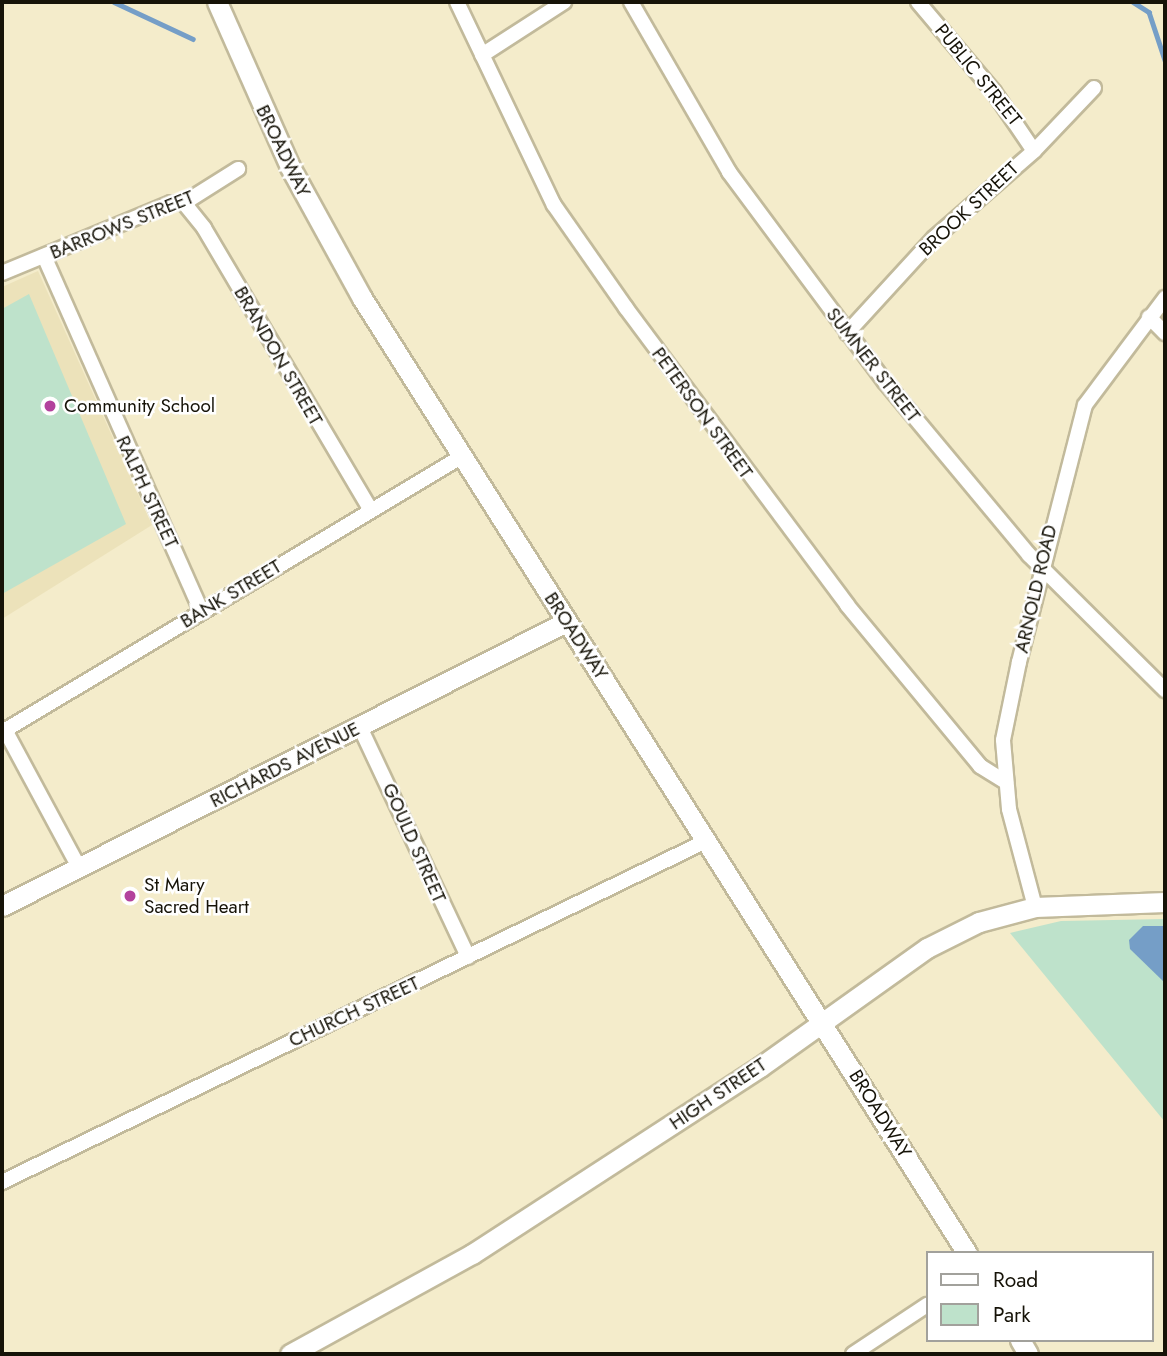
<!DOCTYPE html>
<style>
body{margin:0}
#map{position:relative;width:1167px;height:1356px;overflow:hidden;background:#f4eccb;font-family:Jost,sans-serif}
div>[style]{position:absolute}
.built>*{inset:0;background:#ece2ba}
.green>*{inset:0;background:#bee2cb}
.water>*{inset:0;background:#759ec7}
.stream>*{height:4.5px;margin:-2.25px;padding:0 2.25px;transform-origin:2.25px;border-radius:2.25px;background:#759ec7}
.roads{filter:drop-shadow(2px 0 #c2ba9b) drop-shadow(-2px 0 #c2ba9b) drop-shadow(0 2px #c2ba9b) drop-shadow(0 -2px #c2ba9b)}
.street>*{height:14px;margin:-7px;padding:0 7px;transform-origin:7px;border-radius:7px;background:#fff}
.secondary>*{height:19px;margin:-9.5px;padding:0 9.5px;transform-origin:9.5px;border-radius:9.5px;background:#fff}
.dots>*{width:19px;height:19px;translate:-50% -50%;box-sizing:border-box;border:4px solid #fff;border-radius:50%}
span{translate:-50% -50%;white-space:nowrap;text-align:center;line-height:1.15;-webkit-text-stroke:5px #fff;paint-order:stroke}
.street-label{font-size:19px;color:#161308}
.poi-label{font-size:19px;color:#161308}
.left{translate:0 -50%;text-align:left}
.frame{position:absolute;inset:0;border:4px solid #161308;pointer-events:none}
.legend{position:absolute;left:926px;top:1251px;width:228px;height:91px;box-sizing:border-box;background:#fff;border:2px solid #a2a19c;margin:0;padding:9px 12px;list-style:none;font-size:21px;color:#161308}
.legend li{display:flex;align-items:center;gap:14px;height:35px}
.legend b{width:35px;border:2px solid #a2a19c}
</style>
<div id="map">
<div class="built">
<i style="clip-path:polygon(38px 271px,152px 525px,2px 619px,2px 287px)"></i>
</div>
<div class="green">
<i style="clip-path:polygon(29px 294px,126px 524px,2px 594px,2px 309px)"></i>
<i style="clip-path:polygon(1165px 919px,1165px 1122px,1010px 933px,1061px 921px)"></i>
</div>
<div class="water">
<i style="clip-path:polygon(1143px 926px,1165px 926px,1165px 983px,1130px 949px,1129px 940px)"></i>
</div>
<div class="stream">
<i style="left:114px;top:2px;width:87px;rotate:25.1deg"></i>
<i style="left:1133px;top:2px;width:19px;rotate:32deg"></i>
<i style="left:1149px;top:12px;width:51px;rotate:71.6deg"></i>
</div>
<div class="roads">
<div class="street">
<i style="left:457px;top:2px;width:225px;rotate:64.5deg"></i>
<i style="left:554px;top:205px;width:126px;rotate:55deg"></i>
<i style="left:626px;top:308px;width:370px;rotate:53.3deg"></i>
<i style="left:847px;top:605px;width:209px;rotate:50.4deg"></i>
<i style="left:980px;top:766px;width:31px;rotate:32deg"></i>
<i style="left:631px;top:2px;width:196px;rotate:60deg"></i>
<i style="left:729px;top:172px;width:262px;rotate:53.4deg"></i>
<i style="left:885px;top:382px;width:225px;rotate:50.2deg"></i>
<i style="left:1029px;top:555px;width:192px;rotate:44.8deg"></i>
<i style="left:918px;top:2px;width:118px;rotate:49.8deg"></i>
<i style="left:994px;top:92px;width:71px;rotate:55.9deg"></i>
<i style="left:482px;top:55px;width:98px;rotate:-32.9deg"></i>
<i style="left:184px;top:203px;width:32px;rotate:51deg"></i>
<i style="left:204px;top:228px;width:328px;rotate:59.4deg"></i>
<i style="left:44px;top:256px;width:389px;rotate:66.1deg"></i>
<i style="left:2px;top:273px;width:183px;rotate:-22.5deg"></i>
<i style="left:171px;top:203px;width:13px"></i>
<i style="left:184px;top:203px;width:64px;rotate:-32.2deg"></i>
<i style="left:1149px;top:317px;width:23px;rotate:45deg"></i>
<i style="left:847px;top:333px;width:129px;rotate:-47.5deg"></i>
<i style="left:934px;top:238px;width:133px;rotate:-41deg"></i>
<i style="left:1034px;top:151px;width:87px;rotate:-46.4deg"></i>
<i style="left:360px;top:727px;width:254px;rotate:64.8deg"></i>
<i style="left:5px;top:730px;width:158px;rotate:61.7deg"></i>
<i style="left:2px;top:732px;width:535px;rotate:-30.93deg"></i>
<i style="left:1035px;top:907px;width:101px;rotate:-104.9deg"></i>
<i style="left:1009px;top:809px;width:69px;rotate:-95deg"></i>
<i style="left:1003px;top:740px;width:80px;rotate:-78.4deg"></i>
<i style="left:1019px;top:662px;width:265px;rotate:-75.6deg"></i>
<i style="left:1085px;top:405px;width:134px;rotate:-53.2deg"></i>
<i style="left:2px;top:1182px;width:782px;rotate:-25.84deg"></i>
<i style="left:853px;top:1354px;width:89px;rotate:-33.5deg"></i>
</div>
<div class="secondary">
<i style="left:217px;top:2px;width:180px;rotate:66.1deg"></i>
<i style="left:290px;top:167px;width:149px;rotate:61.2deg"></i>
<i style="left:362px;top:298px;width:1131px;rotate:57.65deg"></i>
<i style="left:2px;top:906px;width:631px;rotate:-26.73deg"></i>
<i style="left:1020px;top:1340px;width:16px;rotate:60deg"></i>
<i style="left:290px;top:1354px;width:208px;rotate:-28.8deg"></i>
<i style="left:472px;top:1254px;width:343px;rotate:-33deg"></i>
<i style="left:760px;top:1067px;width:205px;rotate:-35.5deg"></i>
<i style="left:927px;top:948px;width:58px;rotate:-26.6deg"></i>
<i style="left:979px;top:922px;width:58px;rotate:-15deg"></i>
<i style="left:1035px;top:907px;width:130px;rotate:-2.2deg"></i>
</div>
</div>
<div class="dots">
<i style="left:50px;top:406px;background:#b3429d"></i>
<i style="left:130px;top:896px;background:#b3429d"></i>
</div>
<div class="street-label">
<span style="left:978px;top:75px;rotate:51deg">PUBLIC STREET</span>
<span style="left:283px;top:151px;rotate:64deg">BROADWAY</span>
<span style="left:969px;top:209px;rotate:-43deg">BROOK STREET</span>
<span style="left:122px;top:225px;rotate:-22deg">BARROWS STREET</span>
<span style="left:278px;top:356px;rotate:60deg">BRANDON STREET</span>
<span style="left:873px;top:365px;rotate:52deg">SUMNER STREET</span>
<span style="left:702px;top:413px;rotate:54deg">PETERSON STREET</span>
<span style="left:147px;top:492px;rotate:65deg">RALPH STREET</span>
<span style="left:1036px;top:589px;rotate:-77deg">ARNOLD ROAD</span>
<span style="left:231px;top:594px;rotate:-31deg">BANK STREET</span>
<span style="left:576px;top:636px;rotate:57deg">BROADWAY</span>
<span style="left:285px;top:765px;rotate:-27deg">RICHARDS AVENUE</span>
<span style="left:414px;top:843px;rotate:66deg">GOULD STREET</span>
<span style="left:354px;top:1012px;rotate:-25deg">CHURCH STREET</span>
<span style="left:718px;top:1094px;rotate:-34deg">HIGH STREET</span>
<span style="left:880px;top:1114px;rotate:58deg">BROADWAY</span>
</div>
<div class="poi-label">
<span class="left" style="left:64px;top:406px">Community School</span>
<span class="left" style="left:144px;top:896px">St Mary<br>Sacred Heart</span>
</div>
<div class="frame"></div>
<ul class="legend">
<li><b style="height:9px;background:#fff"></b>Road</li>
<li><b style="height:19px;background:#bee2cb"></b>Park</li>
</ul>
</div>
